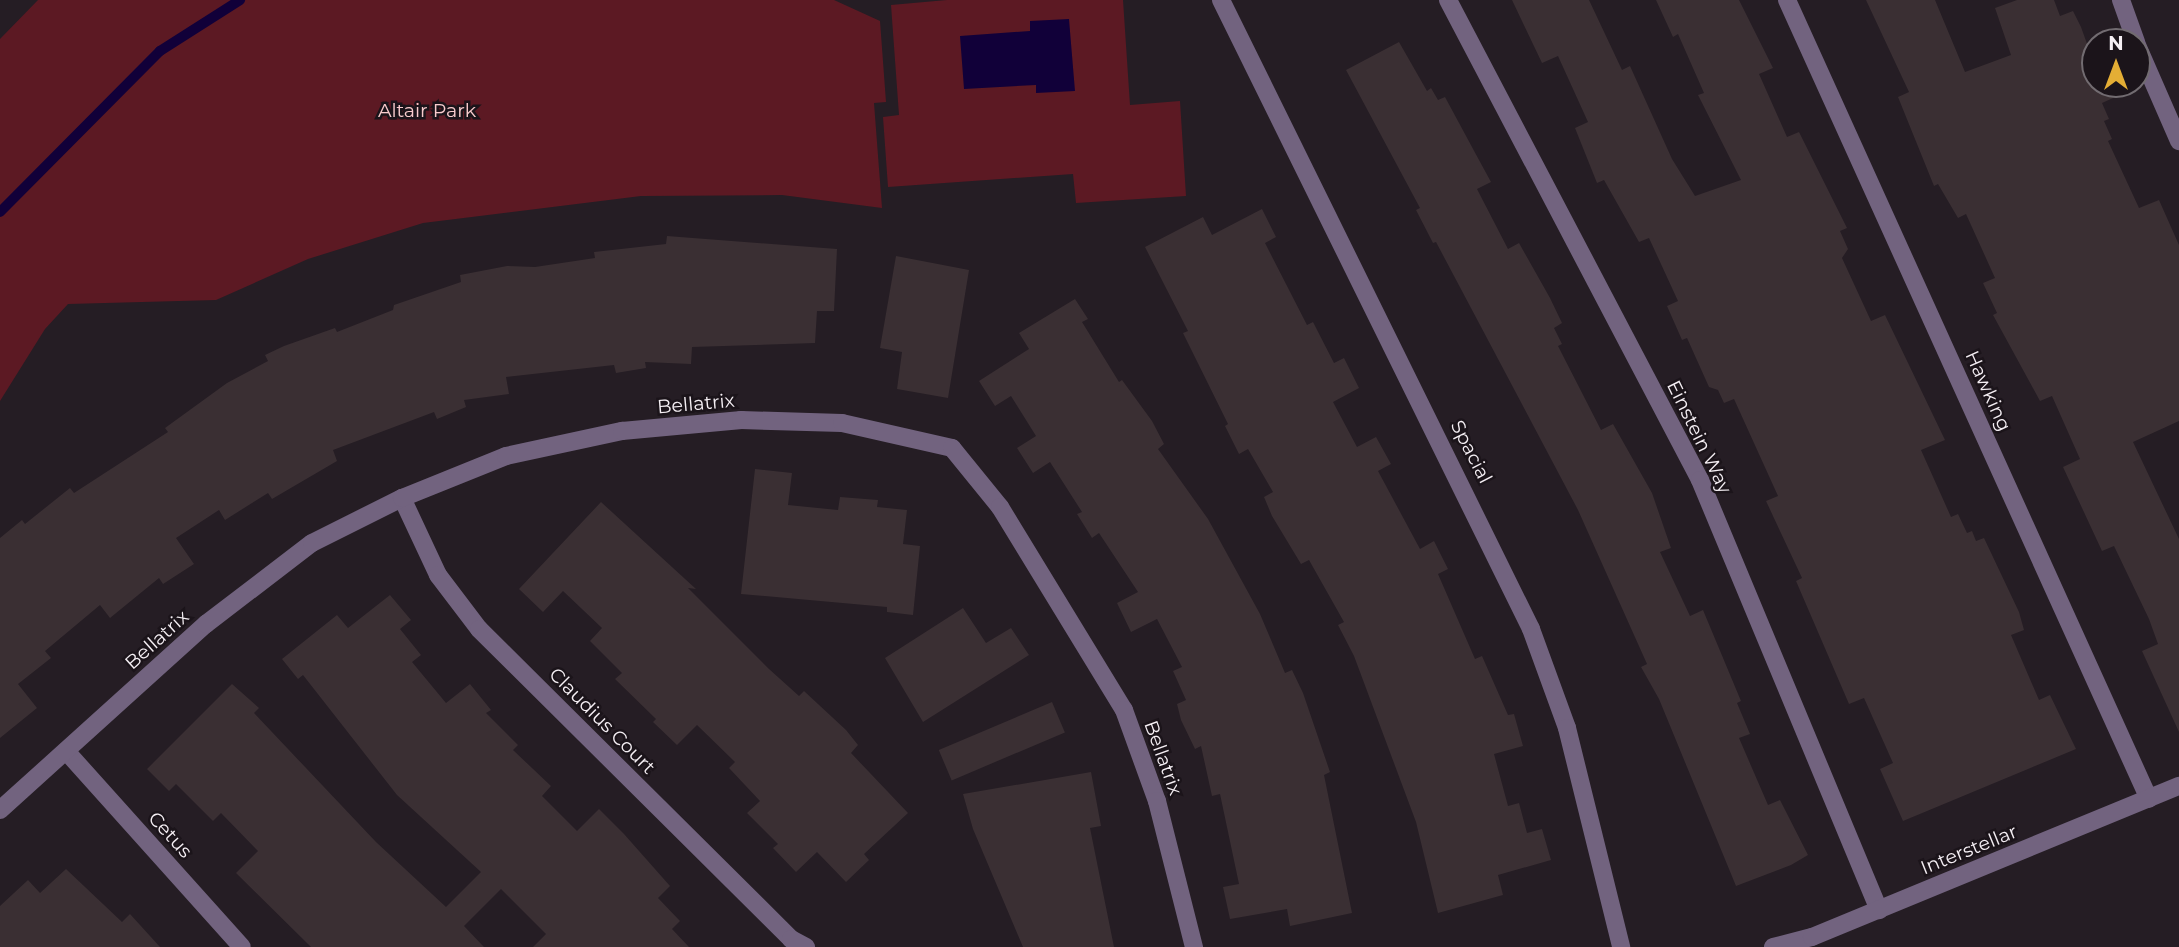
<!DOCTYPE html>
<style>
body{margin:0}
#map{position:relative;width:2179px;height:947px;overflow:hidden;background:#251d24;font-family:Montserrat,sans-serif}
div>[style]{position:absolute}
.green>*{inset:0;background:#5c1923}
.water>*{inset:0;background:#110039}
.stream>*{height:10px;margin:-5px;padding:0 5px;transform-origin:5px;border-radius:5px;background:#110039}
.building>*{inset:0;background:#3a2f33;transform-origin:0 0}
.minor>*{height:18px;margin:-9px;padding:0 9px;transform-origin:9px;border-radius:9px;background:#72637f}
span{translate:-50% -50%;white-space:nowrap;text-align:center;line-height:1.15;-webkit-text-stroke:5px #1b141a;paint-order:stroke}
.park-label{font-size:19px;color:#f9cbcd}
.street-label{font-size:19px;color:#f5eff4}
.north{position:absolute;left:2081px;top:28px;width:70px;height:70px;box-sizing:border-box;background:#1b141a;border:2px solid #726c71;border-radius:50%;rotate:0deg;font-size:19px;font-weight:700;line-height:28px;text-align:center;color:#f5eff4}
.north::after{content:'';display:block;margin:auto;width:24px;height:32px;background:#e4ae35;clip-path:polygon(50% 0,100% 100%,50% 72%,0 100%)}
</style>
<div id="map">
<div class="green">
<i style="clip-path:polygon(38px 0,834px 0,880px 21px,886px 102px,874px 103px,882px 208px,782px 195px,641px 196px,423px 223px,308px 259px,216px 300px,68px 304px,45px 329px,0 401px,0 39px)"></i>
<i style="clip-path:polygon(947px 0,1123px 0,1130px 105px,1180px 101px,1186px 196px,1076px 203px,1073px 174px,888px 187px,883px 117px,899px 115px,891px 5px)"></i>
</div>
<div class="water">
<i style="clip-path:polygon(1069px 19px,1075px 91px,1036px 93px,1036px 85px,964px 89px,960px 36px,1030px 31px,1030px 21px)"></i>
</div>
<div class="stream">
<i style="left:0;top:212px;width:227px;rotate:-45.2deg"></i>
<i style="left:160px;top:51px;width:95px;rotate:-32.5deg"></i>
</div>
<div class="building">
<i style="clip-path:polygon(1512px 0,1589px 0,1622px 70px,1630px 66px,1672px 159px,1695px 196px,1741px 180px,1698px 95px,1704px 93px,1678px 34px,1673px 37px,1656px 0,1739px 0,1773px 68px,1759px 74px,1787px 137px,1799px 132px,1847px 228px,1840px 231px,1848px 249px,1842px 258px,1871px 321px,1885px 315px,1945px 440px,1921px 450px,1951px 517px,1958px 514px,1967px 533px,1972px 531px,1976px 541px,1984px 538px,2019px 612px,2024px 630px,2011px 635px,2039px 700px,2050px 695px,2076px 749px,1903px 821px,1880px 769px,1893px 763px,1864px 698px,1849px 704px,1796px 581px,1802px 578px,1766px 501px,1778px 496px,1734px 399px,1724px 403px,1718px 390px,1709px 387px,1687px 338px,1682px 340px,1667px 306px,1678px 301px,1649px 238px,1639px 242px,1604px 180px,1597px 183px,1575px 128px,1588px 122px,1558px 56px,1542px 63px)"></i>
<i style="clip-path:polygon(1866px 0,1935px 0,1965px 72px,2011px 55px,1995px 8px,2017px 0,2054px 0,2060px 16px,2073px 11px,2081px 27px,2095px 66px,2095px 84px,2142px 85px,2102px 103px,2109px 119px,2104px 121px,2112px 139px,2108px 141px,2139px 208px,2159px 200px,2179px 245px,2179px 421px,2133px 442px,2179px 539px,2179px 732px,2142px 651px,2158px 644px,2149px 619px,2114px 546px,2102px 551px,2063px 467px,2080px 459px,2052px 396px,2040px 401px,1993px 315px,1997px 313px,1983px 283px,1995px 278px,1966px 214px,1958px 218px,1938px 184px,1934px 186px,1898px 97px,1909px 92px)"></i>
<i style="clip-path:polygon(1399px 42px,1427px 91px,1431px 88px,1438px 100px,1445px 97px,1479px 160px,1491px 182px,1477px 189px,1508px 249px,1519px 243px,1550px 298px,1562px 323px,1554px 328px,1562px 344px,1558px 346px,1601px 430px,1613px 424px,1652px 493px,1671px 548px,1660px 552px,1690px 616px,1703px 610px,1741px 701px,1737px 703px,1750px 734px,1739px 738px,1768px 805px,1780px 800px,1808px 855px,1791px 865px,1736px 886px,1659px 699px,1641px 667px,1647px 664px,1578px 510px,1436px 242px,1433px 243px,1416px 210px,1420px 208px,1346px 70px)"></i>
<i style="clip-path:polygon(1262px 209px,1276px 237px,1265px 243px,1307px 325px,1313px 322px,1334px 363px,1344px 358px,1359px 388px,1333px 402px,1357px 447px,1376px 437px,1391px 464px,1378px 471px,1420px 549px,1434px 541px,1448px 569px,1438px 574px,1475px 659px,1482px 656px,1508px 715px,1514px 714px,1523px 746px,1494px 754px,1508px 806px,1519px 803px,1527px 833px,1542px 829px,1551px 860px,1498px 875px,1503px 895px,1438px 913px,1416px 822px,1354px 656px,1338px 625px,1344px 622px,1309px 560px,1301px 564px,1272px 516px,1264px 497px,1273px 492px,1248px 449px,1239px 454px,1225px 426px,1228px 424px,1183px 333px,1188px 331px,1145px 247px,1203px 217px,1212px 235px)"></i>
<i style="clip-path:polygon(667px 236px,837px 249px,834px 311px,817px 311px,815px 343px,692px 347px,691px 364px,645px 362px,646px 368px,616px 373px,614px 365px,506px 377px,509px 394px,464px 400px,466px 407px,437px 419px,434px 412px,333px 450px,337px 461px,272px 499px,268px 493px,225px 520px,219px 510px,176px 538px,194px 564px,163px 584px,159px 578px,110px 618px,100px 605px,45px 651px,51px 658px,18px 684px,37px 708px,0 738px,0 538px,22px 520px,25px 524px,70px 488px,74px 493px,168px 432px,165px 428px,227px 383px,268px 361px,265px 355px,284px 346px,335px 328px,337px 332px,393px 310px,394px 305px,461px 282px,460px 275px,507px 266px,535px 267px,595px 258px,594px 252px,666px 244px)"></i>
<i style="clip-path:polygon(896px 256px,969px 270px,948px 398px,897px 389px,902px 352px,880px 348px)"></i>
<i style="clip-path:polygon(1075px 299px,1088px 319px,1082px 322px,1119px 382px,1122px 380px,1152px 421px,1164px 444px,1158px 449px,1208px 519px,1260px 614px,1285px 673px,1292px 670px,1303px 693px,1330px 772px,1324px 775px,1352px 913px,1290px 926px,1287px 909px,1230px 919px,1223px 887px,1239px 884px,1220px 794px,1212px 796px,1201px 746px,1195px 749px,1181px 720px,1177px 704px,1186px 700px,1173px 671px,1182px 667px,1157px 619px,1131px 632px,1117px 603px,1138px 592px,1099px 533px,1092px 538px,1077px 514px,1082px 512px,1050px 462px,1033px 473px,1017px 448px,1036px 436px,1011px 396px,995px 406px,979px 381px,1029px 349px,1019px 333px)"></i>
<i style="clip-path:polygon(755px 469px,792px 473px,788px 505px,838px 510px,840px 497px,878px 500px,877px 507px,907px 510px,903px 544px,920px 546px,913px 615px,887px 612px,887px 607px,741px 594px)"></i>
<i style="clip-path:polygon(601px 502px,696px 589px,688px 588px,769px 669px,799px 696px,804px 691px,846px 730px,858px 745px,851px 753px,908px 813px,864px 854px,869px 860px,846px 882px,817px 852px,796px 872px,773px 848px,778px 844px,747px 813px,760px 801px,729px 768px,735px 762px,697px 725px,677px 745px,653px 722px,656px 719px,615px 679px,622px 673px,590px 641px,602px 628px,563px 591px,543px 612px,519px 589px)"></i>
<i style="clip-path:polygon(390px 595px,411px 620px,400px 629px,421px 655px,412px 662px,446px 703px,470px 684px,491px 710px,486px 713px,518px 745px,513px 750px,551px 786px,542px 796px,577px 831px,599px 809px,624px 834px,670px 886px,658px 898px,680px 921px,672px 929px,689px 947px,533px 947px,546px 934px,501px 889px,464px 926px,484px 947px,311px 947px,236px 873px,258px 851px,221px 813px,213px 821px,176px 784px,169px 791px,147px 769px,232px 684px,259px 708px,254px 713px,376px 842px,446px 907px,481px 872px,397px 795px,303px 675px,298px 679px,282px 659px,337px 615px,348px 628px)"></i>
<i style="clip-path:polygon(963px 608px,986px 643px,1011px 628px,1029px 655px,923px 722px,885px 658px)"></i>
<i style="left:1052px;top:702px;width:33px;height:123px;rotate:67deg"></i>
<i style="clip-path:polygon(1091px 772px,1101px 826px,1090px 828px,1114px 947px,1023px 947px,973px 829px,963px 794px)"></i>
<i style="clip-path:polygon(66px 869px,122px 922px,130px 914px,160px 947px,0 947px,0 906px,28px 880px,40px 893px)"></i>
</div>
<div class="minor">
<i style="left:1221px;top:0;width:701px;rotate:63.76deg"></i>
<i style="left:1531px;top:629px;width:105px;rotate:70deg"></i>
<i style="left:1567px;top:728px;width:226px;rotate:76.1deg"></i>
<i style="left:1448px;top:0;width:542px;rotate:62.3deg"></i>
<i style="left:1700px;top:480px;width:466px;rotate:67.4deg"></i>
<i style="left:1787px;top:0;width:877px;rotate:65.63deg"></i>
<i style="left:2121px;top:0;width:45px;rotate:70.3deg"></i>
<i style="left:2137px;top:45px;width:105px;rotate:66.4deg"></i>
<i style="left:402px;top:498px;width:85px;rotate:64.9deg"></i>
<i style="left:438px;top:575px;width:68px;rotate:52.8deg"></i>
<i style="left:479px;top:629px;width:440px;rotate:44.8deg"></i>
<i style="left:791px;top:939px;width:17px;rotate:28deg"></i>
<i style="left:66px;top:751px;width:263px;rotate:48.1deg"></i>
<i style="left:0;top:810px;width:278px;rotate:-42.1deg"></i>
<i style="left:206px;top:624px;width:133px;rotate:-37.4deg"></i>
<i style="left:312px;top:543px;width:101px;rotate:-26.6deg"></i>
<i style="left:402px;top:498px;width:112px;rotate:-22deg"></i>
<i style="left:506px;top:456px;width:119px;rotate:-12.2deg"></i>
<i style="left:622px;top:431px;width:120px;rotate:-5.3deg"></i>
<i style="left:741px;top:420px;width:101px;rotate:1.7deg"></i>
<i style="left:842px;top:423px;width:113px;rotate:12.8deg"></i>
<i style="left:952px;top:448px;width:76px;rotate:50.9deg"></i>
<i style="left:1000px;top:507px;width:238px;rotate:58.6deg"></i>
<i style="left:1124px;top:710px;width:97px;rotate:70.1deg"></i>
<i style="left:1157px;top:801px;width:151px;rotate:75.8deg"></i>
<i style="left:1773px;top:947px;width:40px;rotate:-14.4deg"></i>
<i style="left:1812px;top:937px;width:397px;rotate:-22.4deg"></i>
</div>
<div class="park-label">
<span style="left:427px;top:111px">Altair Park</span>
</div>
<div class="street-label">
<span style="left:1988px;top:391px;rotate:66deg">Hawking</span>
<span style="left:696px;top:404px;rotate:-5deg">Bellatrix</span>
<span style="left:1699px;top:437px;rotate:64deg">Einstein Way</span>
<span style="left:1471px;top:452px;rotate:63deg">Spacial</span>
<span style="left:157px;top:640px;rotate:-42deg">Bellatrix</span>
<span style="left:602px;top:721px;rotate:45deg">Claudius Court</span>
<span style="left:1163px;top:758px;rotate:70deg">Bellatrix</span>
<span style="left:170px;top:835px;rotate:48deg">Cetus</span>
<span style="left:1969px;top:850px;rotate:-22deg">Interstellar</span>
</div>
<div class="north">N</div>
</div>
